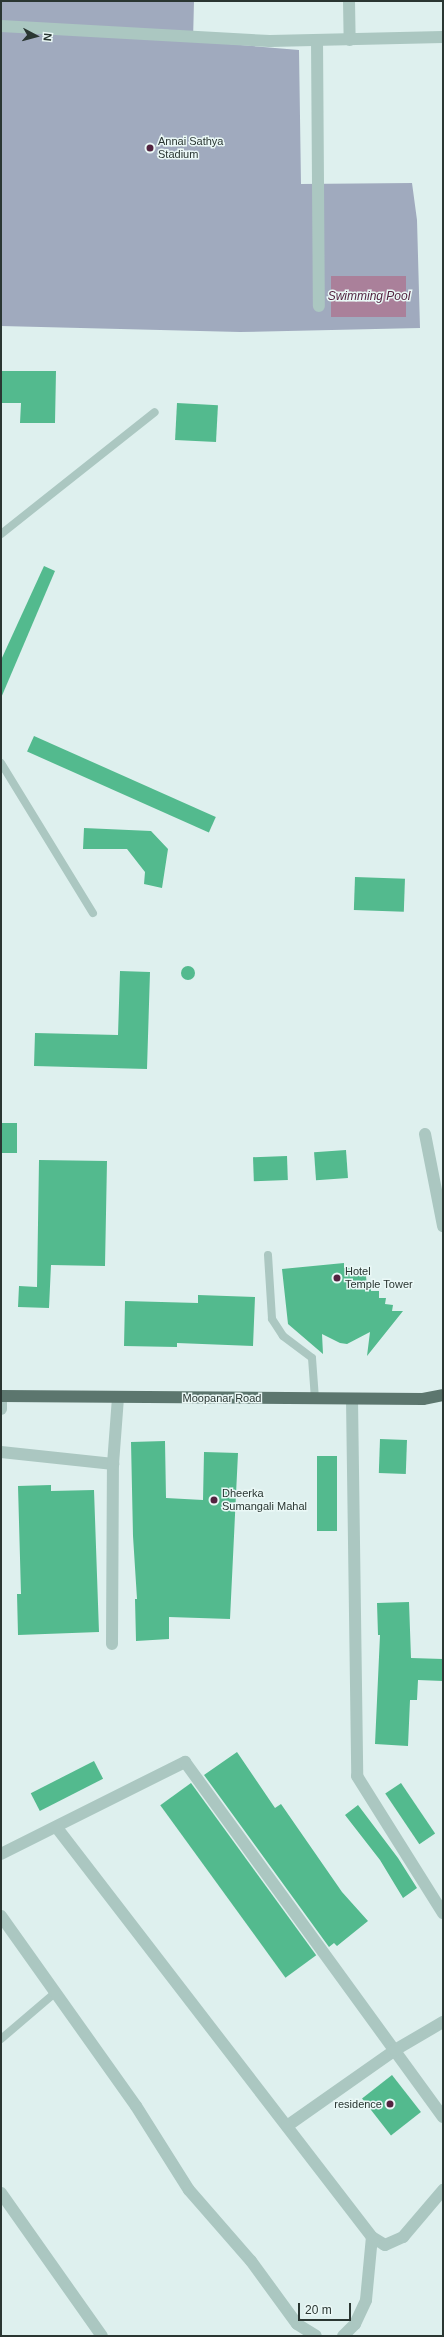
<!DOCTYPE html>
<style>
body{margin:0}
#map{position:relative;width:444px;height:2337px;overflow:hidden;background:#def0ee;font-family:Helvetica,sans-serif}
div>[style]{position:absolute}
.green>*{inset:0;background:#a0aabe}
.water>*{inset:0;background:#aa809a;transform-origin:0 0}
.building>*{inset:0;background:#53ba8e;transform-origin:0 0}
.round{border-radius:50%}
.lane>*{height:8px;margin:-4px;padding:0 4px;transform-origin:4px;border-radius:4px;background:#abc7c1}
.street>*{height:12px;margin:-6px;padding:0 6px;transform-origin:6px;border-radius:6px;background:#abc7c1}
.primary>*{height:12px;margin:-6px;padding:0 6px;transform-origin:6px;border-radius:6px;background:#5c766e}
.dots>*{width:11px;height:11px;translate:-50% -50%;box-sizing:border-box;border:2px solid #eaf8f6;border-radius:50%}
span{translate:-50% -50%;white-space:nowrap;text-align:center;line-height:1.15;-webkit-text-stroke:3px #eaf8f6;paint-order:stroke}
.poi-label{font-size:11px;color:#2a3632}
.left{translate:0 -50%;text-align:left}
.right{translate:-100% -50%;text-align:right}
.street-label{font-size:11px;color:#2a3632}
.water-label{font-size:12px;color:#532340;font-style:italic}
.frame{position:absolute;inset:0;border:2px solid #2a3632;pointer-events:none}
.north{position:absolute;left:16px;top:16px;width:40px;height:40px;-webkit-text-stroke:3px #eaf8f6;paint-order:stroke;rotate:96deg;font-size:11px;font-weight:700;line-height:16px;text-align:center;color:#2a3632}
.north::after{content:'';display:block;margin:auto;width:14px;height:18px;background:#2a3632;clip-path:polygon(50% 0,100% 100%,50% 72%,0 100%)}
.scale{position:absolute;left:298px;top:2303px;width:53px;height:18px;box-sizing:border-box;border:2px solid #2a3632;border-top:0;padding-left:5px;font-size:12px;line-height:14px;white-space:nowrap;color:#2a3632;-webkit-text-stroke:3px #eaf8f6;paint-order:stroke}
</style>
<div id="map">
<div class="green">
<i style="clip-path:polygon(1px 1px,194px 1px,193px 41px,299px 50px,301px 184px,412px 183px,417px 220px,420px 328px,240px 332px,1px 326px)"></i>
</div>
<div class="water">
<i style="left:331px;top:276px;width:75px;height:41px"></i>
</div>
<div class="building">
<i style="clip-path:polygon(1px 371px,56px 371px,55px 423px,20px 423px,21px 403px,1px 403px)"></i>
<i style="left:177px;top:403px;width:41px;height:37px;rotate:3deg"></i>
<i style="clip-path:polygon(44px 566px,55px 571px,1px 698px,1px 660px)"></i>
<i style="left:34px;top:736px;width:199px;height:17px;rotate:24deg"></i>
<i style="clip-path:polygon(84px 828px,151px 831px,168px 849px,162px 888px,144px 884px,145px 872px,127px 849px,83px 849px)"></i>
<i style="left:355px;top:877px;width:50px;height:33px;rotate:2deg"></i>
<i class="round" style="left:181px;top:966px;width:14px;height:14px"></i>
<i style="clip-path:polygon(120px 971px,150px 972px,147px 1069px,34px 1066px,35px 1033px,118px 1035px)"></i>
<i style="left:1px;top:1123px;width:16px;height:30px"></i>
<i style="left:346px;top:1150px;width:28px;height:32px;rotate:86deg"></i>
<i style="left:287px;top:1156px;width:24px;height:34px;rotate:88deg"></i>
<i style="clip-path:polygon(39px 1160px,107px 1161px,105px 1266px,51px 1265px,49px 1308px,18px 1307px,19px 1286px,37px 1287px)"></i>
<i style="clip-path:polygon(344px 1263px,344px 1268px,365px 1268px,367px 1285px,371px 1285px,371px 1291px,379px 1291px,379px 1298px,386px 1298px,385px 1304px,393px 1305px,392px 1311px,403px 1311px,367px 1356px,370px 1332px,347px 1344px,340px 1343px,322px 1334px,323px 1354px,288px 1324px,282px 1269px)"></i>
<i style="clip-path:polygon(198px 1295px,255px 1297px,253px 1346px,177px 1343px,177px 1347px,124px 1346px,125px 1301px,198px 1303px)"></i>
<i style="left:380px;top:1439px;width:27px;height:34px;rotate:2deg"></i>
<i style="clip-path:polygon(165px 1441px,166px 1498px,203px 1500px,204px 1452px,238px 1453px,230px 1619px,169px 1617px,169px 1639px,136px 1641px,135px 1599px,137px 1599px,133px 1536px,131px 1442px)"></i>
<i style="left:317px;top:1456px;width:20px;height:75px"></i>
<i style="clip-path:polygon(51px 1485px,51px 1491px,94px 1490px,99px 1632px,18px 1635px,17px 1594px,21px 1594px,18px 1486px)"></i>
<i style="clip-path:polygon(409px 1602px,411px 1658px,443px 1659px,443px 1681px,418px 1680px,417px 1700px,410px 1700px,408px 1746px,375px 1744px,380px 1635px,378px 1635px,377px 1603px)"></i>
<i style="clip-path:polygon(237px 1752px,275px 1808px,281px 1804px,342px 1892px,368px 1921px,337px 1946px,334px 1943px,329px 1947px,204px 1775px)"></i>
<i style="left:94px;top:1761px;width:20px;height:71px;rotate:63deg"></i>
<i style="left:191px;top:1783px;width:213px;height:38px;rotate:54deg"></i>
<i style="left:401px;top:1783px;width:61px;height:19px;rotate:56deg"></i>
<i style="clip-path:polygon(358px 1805px,398px 1858px,417px 1888px,403px 1898px,380px 1860px,345px 1815px)"></i>
<i style="left:392px;top:2075px;width:47px;height:38px;rotate:52deg"></i>
</div>
<div class="lane">
<i style="left:1px;top:534px;width:196px;rotate:-38.4deg"></i>
<i style="left:1px;top:763px;width:176px;rotate:58.5deg"></i>
<i style="left:268px;top:1255px;width:64px;rotate:86.4deg"></i>
<i style="left:272px;top:1319px;width:20px;rotate:57deg"></i>
<i style="left:283px;top:1336px;width:36px;rotate:37deg"></i>
<i style="left:312px;top:1358px;width:41px;rotate:85.8deg"></i>
<i style="left:1px;top:2039px;width:72px;rotate:-40.5deg"></i>
</div>
<div class="street">
<i style="left:349px;top:1px;width:39px;rotate:89deg"></i>
<i style="left:1px;top:26px;width:269px;rotate:3.2deg"></i>
<i style="left:270px;top:41px;width:173px;rotate:-1.3deg"></i>
<i style="left:317px;top:40px;width:266px;rotate:89.6deg"></i>
<i style="left:425px;top:1134px;width:94px;rotate:78.9deg"></i>
<i style="left:352px;top:1399px;width:377px;rotate:89.2deg"></i>
<i style="left:357px;top:1776px;width:162px;rotate:57.9deg"></i>
<i style="left:1px;top:1409px;width:13px;rotate:-90deg"></i>
<i style="left:1px;top:1452px;width:113px;rotate:6.1deg"></i>
<i style="left:112px;top:1644px;width:180px;rotate:-89.7deg"></i>
<i style="left:113px;top:1464px;width:67px;rotate:-85.7deg"></i>
<i style="left:57px;top:1828px;width:516px;rotate:52.4deg"></i>
<i style="left:372px;top:2237px;width:15px;rotate:32deg"></i>
<i style="left:385px;top:2245px;width:20px;rotate:-24deg"></i>
<i style="left:403px;top:2237px;width:62px;rotate:-49.6deg"></i>
<i style="left:1px;top:1854px;width:206px;rotate:-26.6deg"></i>
<i style="left:185px;top:1762px;width:439px;rotate:54deg"></i>
<i style="left:1px;top:1916px;width:233px;rotate:54.6deg"></i>
<i style="left:136px;top:2106px;width:99px;rotate:57.8deg"></i>
<i style="left:189px;top:2190px;width:94px;rotate:48.9deg"></i>
<i style="left:251px;top:2261px;width:78px;rotate:53.9deg"></i>
<i style="left:297px;top:2324px;width:22px;rotate:32deg"></i>
<i style="left:287px;top:2126px;width:132px;rotate:-35.1deg"></i>
<i style="left:395px;top:2050px;width:56px;rotate:-30.3deg"></i>
<i style="left:1px;top:2193px;width:175px;rotate:54.8deg"></i>
<i style="left:343px;top:2336px;width:17px;rotate:-45deg"></i>
<i style="left:355px;top:2324px;width:26px;rotate:-65deg"></i>
<i style="left:366px;top:2300px;width:63px;rotate:-84.6deg"></i>
</div>
<div class="primary">
<i style="left:1px;top:1396px;width:422px;rotate:0.4deg"></i>
<i style="left:423px;top:1399px;width:20px;rotate:-11deg"></i>
</div>
<div class="dots">
<i style="left:150px;top:148px;background:#532340"></i>
<i style="left:337px;top:1278px;background:#532340"></i>
<i style="left:214px;top:1500px;background:#532340"></i>
<i style="left:390px;top:2104px;background:#532340"></i>
</div>
<div class="poi-label">
<span class="left" style="left:158px;top:148px">Annai Sathya<br>Stadium</span>
<span class="left" style="left:345px;top:1278px">Hotel<br>Temple Tower</span>
<span class="left" style="left:222px;top:1500px">Dheerka<br>Sumangali Mahal</span>
<span class="right" style="left:382px;top:2104px">residence</span>
</div>
<div class="street-label">
<span style="left:222px;top:1398px">Moopanar Road</span>
</div>
<div class="water-label">
<span style="left:369px;top:297px">Swimming Pool</span>
</div>
<div class="frame"></div>
<div class="north">N</div>
<div class="scale">20 m</div>
</div>
